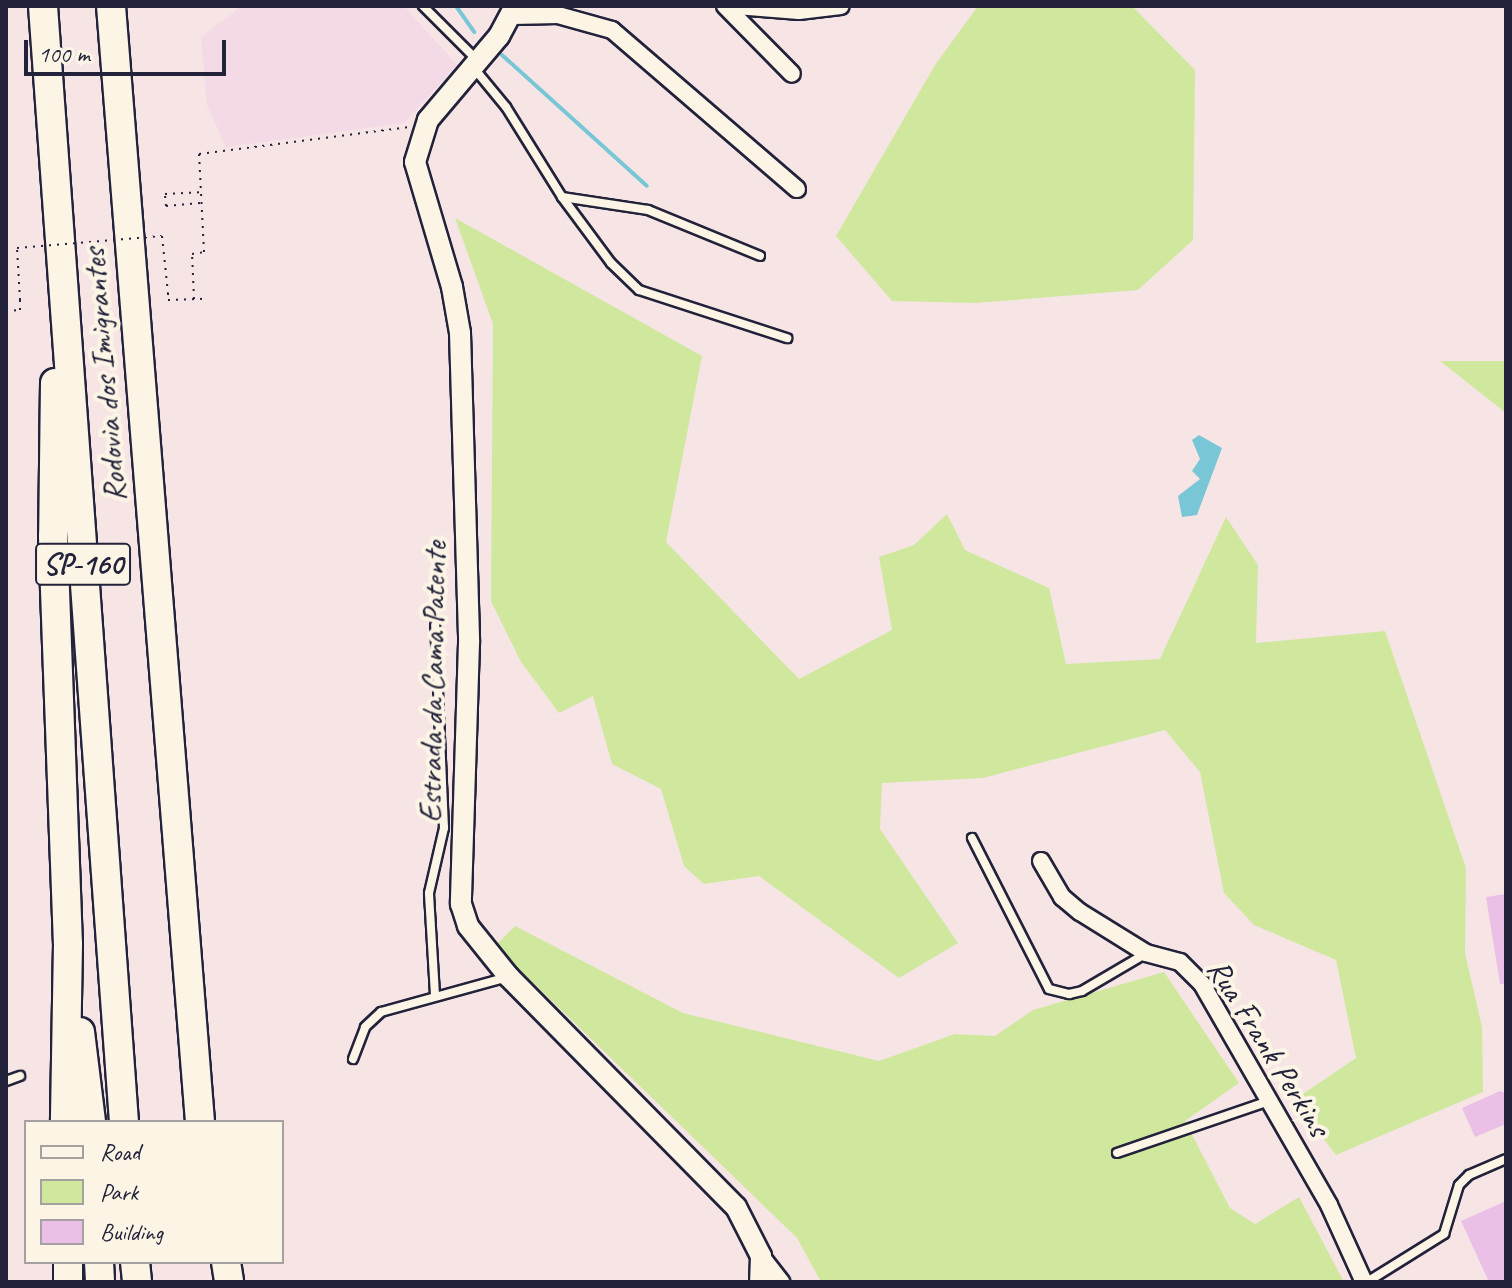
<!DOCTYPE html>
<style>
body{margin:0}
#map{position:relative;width:1512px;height:1288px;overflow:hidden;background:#f7e5e6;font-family:Caveat,sans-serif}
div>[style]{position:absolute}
.built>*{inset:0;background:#f3dae6}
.green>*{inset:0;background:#cfe89e}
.water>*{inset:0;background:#78c6d6}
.stream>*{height:4px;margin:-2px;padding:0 2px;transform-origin:2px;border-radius:2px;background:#78c6d6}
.building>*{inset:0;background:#eac0e7}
.path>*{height:2px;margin-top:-1px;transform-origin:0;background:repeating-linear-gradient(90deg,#22223b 0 2px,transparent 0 8px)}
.roads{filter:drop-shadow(2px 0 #22223b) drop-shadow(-2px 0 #22223b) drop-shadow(0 2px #22223b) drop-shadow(0 -2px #22223b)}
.service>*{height:8px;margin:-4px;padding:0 4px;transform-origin:4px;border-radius:4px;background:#fcf5e5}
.minor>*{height:16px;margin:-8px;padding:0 8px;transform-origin:8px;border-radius:8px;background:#fcf5e5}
.tertiary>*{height:20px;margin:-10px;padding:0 10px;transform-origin:10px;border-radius:10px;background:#fcf5e5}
.motorway>*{height:28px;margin:-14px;padding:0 14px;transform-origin:14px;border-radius:14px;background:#fcf5e5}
.path-bridge>*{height:2px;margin-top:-1px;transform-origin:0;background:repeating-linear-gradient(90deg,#22223b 0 2px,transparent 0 8px)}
span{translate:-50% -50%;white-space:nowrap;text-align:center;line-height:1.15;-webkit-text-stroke:8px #fcf5e5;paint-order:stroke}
.shield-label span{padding:2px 6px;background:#fcf5e5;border:2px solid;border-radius:6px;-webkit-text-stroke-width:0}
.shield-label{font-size:30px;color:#22223b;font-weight:700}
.street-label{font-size:32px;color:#22223b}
.frame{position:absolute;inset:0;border:8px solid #22223b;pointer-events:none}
.legend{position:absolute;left:24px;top:1120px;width:260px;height:144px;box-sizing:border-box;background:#fcf5e5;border:2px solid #a5a1a1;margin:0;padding:10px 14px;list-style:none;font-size:24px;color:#22223b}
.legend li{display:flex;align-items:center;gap:16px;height:40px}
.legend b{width:40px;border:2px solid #a5a1a1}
.scale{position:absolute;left:24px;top:40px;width:202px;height:36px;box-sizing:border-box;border:4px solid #22223b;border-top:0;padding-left:10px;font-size:24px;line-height:28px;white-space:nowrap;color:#22223b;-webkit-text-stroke:6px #fcf5e5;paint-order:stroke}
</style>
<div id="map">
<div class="built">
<i style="clip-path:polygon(242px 6px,404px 6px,457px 65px,404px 123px,226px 147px,207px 105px,201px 37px)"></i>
</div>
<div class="green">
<i style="clip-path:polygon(978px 6px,1132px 6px,1195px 70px,1193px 240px,1138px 290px,976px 303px,892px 301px,836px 236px,935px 65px)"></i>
<i style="clip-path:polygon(455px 218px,702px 356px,666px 542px,799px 679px,892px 630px,879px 557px,914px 545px,947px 514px,965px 550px,1049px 588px,1066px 664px,1160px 659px,1226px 517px,1258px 565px,1256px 643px,1385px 631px,1466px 868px,1465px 953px,1482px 1027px,1483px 1092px,1336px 1155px,1294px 1100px,1356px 1058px,1336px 960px,1254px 925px,1224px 893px,1200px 772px,1165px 730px,983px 778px,882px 783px,880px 829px,958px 943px,899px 978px,759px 876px,704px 884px,684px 866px,661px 789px,612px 764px,593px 696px,559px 713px,521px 662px,491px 601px,493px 324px)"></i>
<i style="clip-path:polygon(1440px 361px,1506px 361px,1506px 413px)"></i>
<i style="clip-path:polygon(515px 926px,683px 1013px,879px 1061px,955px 1034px,995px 1036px,1033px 1010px,1164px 972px,1239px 1083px,1185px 1121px,1230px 1208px,1255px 1224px,1299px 1197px,1344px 1282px,821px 1282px,797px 1238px,495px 946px)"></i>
</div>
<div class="water">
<i style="clip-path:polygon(1199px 435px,1222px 448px,1197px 515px,1182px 517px,1178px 496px,1200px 479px,1192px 471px,1200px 459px,1192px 440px)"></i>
</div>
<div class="stream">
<i style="left:456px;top:6px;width:32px;rotate:55deg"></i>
<i style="left:502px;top:55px;width:195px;rotate:42.1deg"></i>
</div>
<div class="building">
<i style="clip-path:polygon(1506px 894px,1506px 984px,1500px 984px,1486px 897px)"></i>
<i style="clip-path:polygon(1500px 1091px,1506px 1093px,1506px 1124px,1475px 1137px,1462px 1108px)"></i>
<i style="clip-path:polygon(1506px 1201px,1506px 1282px,1489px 1282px,1461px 1221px)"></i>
</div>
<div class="path">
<i style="left:200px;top:203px;width:34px;rotate:175deg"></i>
<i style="left:166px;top:206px;width:12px;rotate:-95deg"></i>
<i style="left:165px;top:194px;width:35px;rotate:-3deg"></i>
<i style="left:168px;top:293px;width:7px;rotate:90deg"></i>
<i style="left:168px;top:300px;width:38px;rotate:-2deg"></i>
<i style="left:194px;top:299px;width:45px;rotate:-92.5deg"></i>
<i style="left:192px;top:254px;width:12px;rotate:-9deg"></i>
<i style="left:204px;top:252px;width:98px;rotate:-92.9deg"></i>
<i style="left:199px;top:154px;width:212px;rotate:-7.3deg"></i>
<i style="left:6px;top:311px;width:14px;rotate:-4deg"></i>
<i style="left:20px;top:310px;width:10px;rotate:-90deg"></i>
</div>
<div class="roads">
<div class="service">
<i style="left:423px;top:6px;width:76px;rotate:45deg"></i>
<i style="left:473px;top:67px;width:52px;rotate:50.5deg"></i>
<i style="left:506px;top:107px;width:106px;rotate:58.1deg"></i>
<i style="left:562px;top:197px;width:87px;rotate:8.6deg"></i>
<i style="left:648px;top:210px;width:121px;rotate:22.3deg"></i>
<i style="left:562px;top:197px;width:82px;rotate:53.4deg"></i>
<i style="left:611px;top:263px;width:39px;rotate:44deg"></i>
<i style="left:639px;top:290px;width:156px;rotate:18deg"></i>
<i style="left:972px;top:838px;width:169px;rotate:63deg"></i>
<i style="left:1049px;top:989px;width:21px;rotate:14deg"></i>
<i style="left:1069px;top:994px;width:13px;rotate:-13deg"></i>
<i style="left:1082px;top:991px;width:73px;rotate:-30.4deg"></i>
<i style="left:435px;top:995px;width:102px;rotate:-93.4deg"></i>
<i style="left:429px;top:893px;width:67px;rotate:-77deg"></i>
<i style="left:444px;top:828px;width:203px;rotate:-92.5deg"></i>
<i style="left:353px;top:1059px;width:34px;rotate:-69deg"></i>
<i style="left:365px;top:1027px;width:22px;rotate:-43deg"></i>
<i style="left:381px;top:1012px;width:132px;rotate:-15.4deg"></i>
<i style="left:6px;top:1081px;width:15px;rotate:-20deg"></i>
<i style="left:1117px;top:1153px;width:161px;rotate:-18.9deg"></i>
<i style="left:1367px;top:1282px;width:91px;rotate:-31.9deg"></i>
<i style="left:1444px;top:1234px;width:51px;rotate:-73deg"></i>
<i style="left:1459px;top:1185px;width:14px;rotate:-45deg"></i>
<i style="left:1469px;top:1175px;width:40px;rotate:-23.4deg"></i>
</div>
<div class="minor">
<i style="left:725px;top:6px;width:95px;rotate:45.4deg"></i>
<i style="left:736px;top:6px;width:63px;rotate:4.5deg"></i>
<i style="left:799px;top:11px;width:42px;rotate:-6.8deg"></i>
<i style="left:512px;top:16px;width:46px;rotate:-1.2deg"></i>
<i style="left:558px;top:15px;width:56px;rotate:15.5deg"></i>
<i style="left:612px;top:30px;width:244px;rotate:40.7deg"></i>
<i style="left:1041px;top:861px;width:42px;rotate:59.7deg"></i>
<i style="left:1062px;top:897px;width:23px;rotate:40deg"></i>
<i style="left:1080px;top:912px;width:78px;rotate:31.8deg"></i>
<i style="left:1146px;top:953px;width:35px;rotate:15deg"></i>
<i style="left:1180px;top:962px;width:31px;rotate:45deg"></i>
<i style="left:1202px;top:984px;width:255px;rotate:60.1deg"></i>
<i style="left:1329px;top:1205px;width:85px;rotate:65.6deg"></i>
<i style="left:761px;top:1256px;width:33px;rotate:52deg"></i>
</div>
<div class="tertiary">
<i style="left:515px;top:6px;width:34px;rotate:118deg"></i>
<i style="left:499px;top:36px;width:110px;rotate:130.2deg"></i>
<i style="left:428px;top:120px;width:44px;rotate:107.2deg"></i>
<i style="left:415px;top:162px;width:130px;rotate:73.5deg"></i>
<i style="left:452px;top:287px;width:47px;rotate:80.1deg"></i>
<i style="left:460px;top:333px;width:310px;rotate:88.3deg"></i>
<i style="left:469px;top:643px;width:261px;rotate:91.8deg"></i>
<i style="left:461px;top:904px;width:23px;rotate:72deg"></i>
<i style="left:468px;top:926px;width:65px;rotate:51.2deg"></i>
<i style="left:509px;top:977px;width:323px;rotate:45.4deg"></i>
<i style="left:736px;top:1207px;width:55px;rotate:63deg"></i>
<i style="left:761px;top:1256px;width:26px;rotate:92deg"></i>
</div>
<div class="motorway">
<i style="left:43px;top:6px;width:1119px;rotate:85.85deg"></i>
<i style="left:111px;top:6px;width:1120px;rotate:85.44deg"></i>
<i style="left:55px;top:383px;width:153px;rotate:90.7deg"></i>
<i style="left:53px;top:536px;width:408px;rotate:87.9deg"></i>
<i style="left:68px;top:944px;width:178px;rotate:91deg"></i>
<i style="left:80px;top:1032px;width:91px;rotate:83deg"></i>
<i style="left:68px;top:1262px;width:20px;rotate:90deg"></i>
<i style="left:99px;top:1262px;width:20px;rotate:87deg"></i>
<i style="left:135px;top:1262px;width:20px;rotate:84deg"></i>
<i style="left:226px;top:1262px;width:20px;rotate:81deg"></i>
</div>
</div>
<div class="path-bridge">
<i style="left:20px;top:300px;width:52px;rotate:-93.3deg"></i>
<i style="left:17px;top:248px;width:145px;rotate:-4.7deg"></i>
<i style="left:162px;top:236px;width:57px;rotate:84deg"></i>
</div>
<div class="shield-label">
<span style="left:83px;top:564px">SP-160</span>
</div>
<div class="street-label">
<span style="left:105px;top:375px;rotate:-95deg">Rodovia dos Imigrantes</span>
<span style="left:433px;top:682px;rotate:-89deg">Estrada da Cama Patente</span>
<span style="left:1268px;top:1048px;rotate:58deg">Rua Frank Perkins</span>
</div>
<div class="frame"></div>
<ul class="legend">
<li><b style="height:10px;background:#fcf5e5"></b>Road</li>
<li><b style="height:22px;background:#cfe89e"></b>Park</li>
<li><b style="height:22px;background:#eac0e7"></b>Building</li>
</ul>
<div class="scale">100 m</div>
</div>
